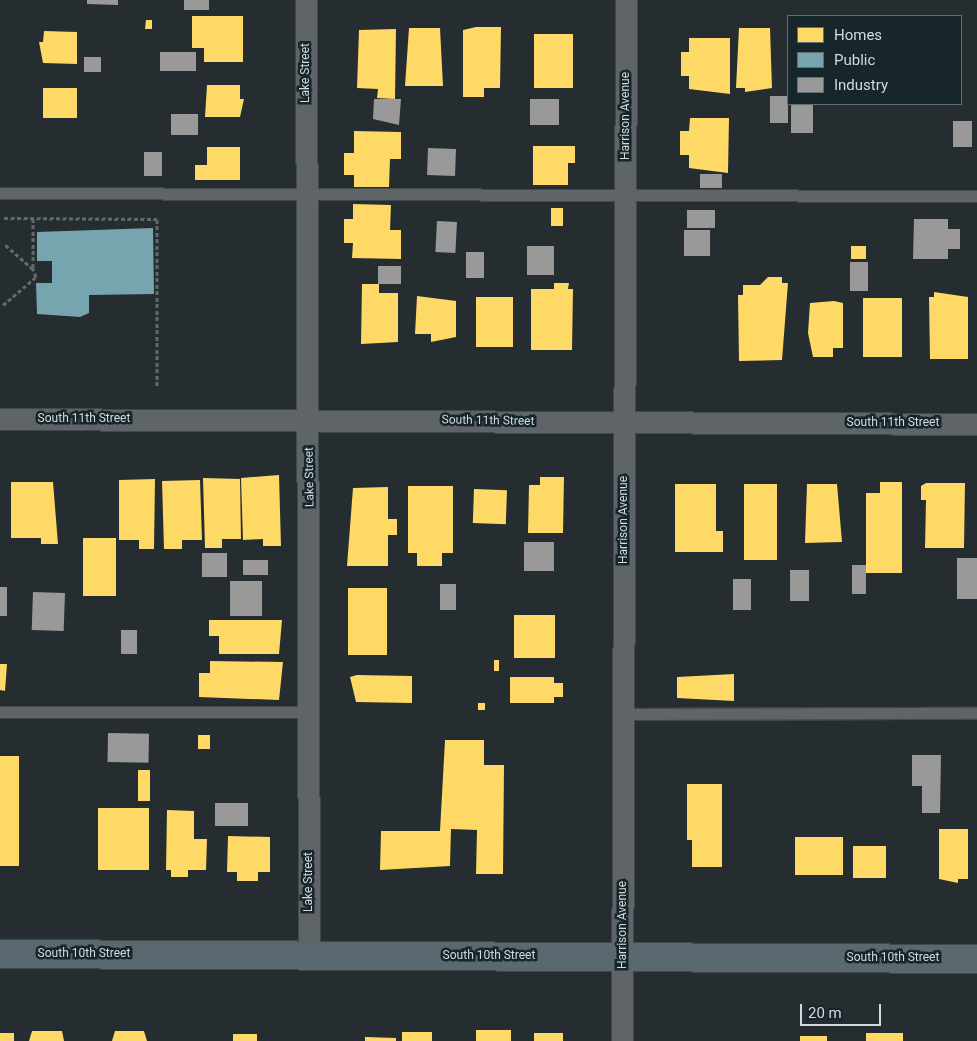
<!DOCTYPE html>
<style>
body{margin:0}
#map{position:relative;width:977px;height:1041px;overflow:hidden;background:#262d30;font-family:Roboto,sans-serif}
div>[style]{position:absolute}
.homes>*{inset:0;background:#ffd966;transform-origin:0 0}
.public>*{inset:0;background:#76a5af}
.industry>*{inset:0;background:#999;transform-origin:0 0}
.path>*{height:3px;margin-top:-1.5px;transform-origin:0;background:repeating-linear-gradient(90deg,#62686b 0 4px,transparent 0 6.5px)}
.roads{filter:drop-shadow(1px 0 #42494b) drop-shadow(-1px 0 #42494b) drop-shadow(0 1px #42494b) drop-shadow(0 -1px #42494b)}
.service>*{height:11px;margin:-5.5px;padding:0 5.5px;transform-origin:5.5px;border-radius:5.5px;background:#5e6467}
.minor>*{height:21px;margin:-10.5px;padding:0 10.5px;transform-origin:10.5px;border-radius:10.5px;background:#5e6467}
.primary>*{height:28px;margin:-14px;padding:0 14px;transform-origin:14px;border-radius:14px;background:#5a696f}
span{translate:-50% -50%;white-space:nowrap;text-align:center;line-height:1.15;-webkit-text-stroke:5px #17262b;paint-order:stroke}
.street-label{font-size:12px;color:#d2dade}
.legend{position:absolute;left:787px;top:15px;width:175px;height:90px;box-sizing:border-box;background:#17262b;border:1px solid #626e73;margin:0;padding:6px 9px;list-style:none;font-size:15px;color:#d2dade}
.legend li{display:flex;align-items:center;gap:10px;height:25px}
.legend b{width:25px;border:1px solid #626e73}
.scale{position:absolute;left:800px;top:1004px;width:81px;height:22px;box-sizing:border-box;border:2px solid #d2dade;border-top:0;padding-left:6px;font-size:15px;line-height:18px;white-space:nowrap;color:#d2dade;-webkit-text-stroke:4px #17262b;paint-order:stroke}
</style>
<div id="map">
<div class="homes">
<i style="clip-path:polygon(192px 16px,243px 16px,243px 62px,204px 62px,204px 48px,192px 48px)"></i>
<i style="clip-path:polygon(146px 20px,152px 20px,152px 29px,145px 29px)"></i>
<i style="clip-path:polygon(476px 27px,501px 27px,500px 88px,484px 88px,484px 97px,463px 97px,463px 30px)"></i>
<i style="clip-path:polygon(409px 28px,440px 28px,443px 86px,405px 86px)"></i>
<i style="clip-path:polygon(739px 28px,770px 28px,772px 88px,745px 92px,745px 88px,736px 88px)"></i>
<i style="clip-path:polygon(396px 29px,395px 99px,377px 98px,378px 89px,357px 88px,359px 30px)"></i>
<i style="clip-path:polygon(44px 31px,77px 32px,77px 64px,43px 63px,39px 42px,43px 42px)"></i>
<i style="left:534px;top:34px;width:39px;height:54px"></i>
<i style="clip-path:polygon(689px 38px,730px 38px,730px 94px,689px 89px,689px 76px,681px 76px,681px 52px,689px 52px)"></i>
<i style="clip-path:polygon(207px 85px,240px 85px,240px 99px,244px 99px,240px 117px,205px 117px)"></i>
<i style="left:43px;top:88px;width:34px;height:30px"></i>
<i style="clip-path:polygon(690px 118px,729px 118px,728px 173px,689px 168px,689px 155px,680px 155px,680px 131px,689px 131px)"></i>
<i style="clip-path:polygon(354px 131px,401px 132px,401px 159px,390px 159px,389px 187px,354px 187px,354px 175px,344px 175px,344px 153px,354px 153px)"></i>
<i style="clip-path:polygon(533px 146px,575px 146px,575px 163px,568px 163px,568px 185px,533px 185px)"></i>
<i style="clip-path:polygon(207px 147px,240px 147px,240px 180px,195px 180px,195px 165px,207px 165px)"></i>
<i style="clip-path:polygon(353px 204px,391px 205px,390px 230px,401px 230px,401px 259px,352px 258px,353px 243px,344px 243px,344px 219px,353px 219px)"></i>
<i style="left:551px;top:208px;width:12px;height:18px"></i>
<i style="left:851px;top:246px;width:15px;height:13px"></i>
<i style="clip-path:polygon(768px 277px,782px 277px,782px 283px,788px 283px,782px 360px,739px 361px,738px 295px,743px 295px,743px 285px,760px 285px)"></i>
<i style="clip-path:polygon(554px 283px,569px 283px,568px 289px,573px 289px,572px 350px,531px 350px,531px 289px,554px 289px)"></i>
<i style="clip-path:polygon(362px 284px,379px 284px,379px 293px,398px 293px,398px 342px,361px 344px)"></i>
<i style="clip-path:polygon(934px 292px,968px 297px,968px 359px,930px 359px,929px 297px,934px 297px)"></i>
<i style="clip-path:polygon(417px 296px,456px 301px,456px 337px,431px 342px,431px 334px,415px 334px)"></i>
<i style="left:476px;top:297px;width:37px;height:50px"></i>
<i style="left:863px;top:298px;width:39px;height:59px"></i>
<i style="clip-path:polygon(834px 301px,843px 303px,843px 348px,833px 348px,833px 357px,813px 357px,808px 333px,810px 303px)"></i>
<i style="clip-path:polygon(279px 475px,281px 546px,263px 546px,263px 539px,243px 540px,241px 478px)"></i>
<i style="clip-path:polygon(540px 477px,564px 477px,563px 533px,528px 533px,529px 485px,540px 485px)"></i>
<i style="clip-path:polygon(203px 478px,240px 479px,241px 539px,222px 539px,222px 548px,205px 548px)"></i>
<i style="clip-path:polygon(155px 479px,154px 549px,139px 549px,139px 540px,119px 540px,119px 480px)"></i>
<i style="clip-path:polygon(200px 480px,202px 540px,182px 540px,182px 549px,164px 549px,162px 481px)"></i>
<i style="clip-path:polygon(11px 482px,53px 482px,58px 544px,41px 544px,41px 538px,11px 538px)"></i>
<i style="clip-path:polygon(880px 482px,902px 482px,902px 573px,866px 573px,866px 493px,880px 493px)"></i>
<i style="clip-path:polygon(926px 483px,965px 483px,964px 548px,925px 548px,926px 500px,921px 500px,921px 486px)"></i>
<i style="clip-path:polygon(675px 484px,716px 484px,716px 531px,723px 531px,723px 552px,675px 552px)"></i>
<i style="left:744px;top:484px;width:33px;height:76px"></i>
<i style="clip-path:polygon(807px 484px,837px 484px,842px 542px,805px 543px)"></i>
<i style="clip-path:polygon(408px 486px,453px 486px,453px 553px,442px 553px,442px 566px,417px 566px,417px 553px,408px 553px)"></i>
<i style="clip-path:polygon(388px 487px,388px 519px,397px 519px,397px 535px,388px 535px,388px 566px,347px 566px,353px 488px)"></i>
<i style="left:474px;top:489px;width:33px;height:34px;rotate:2deg"></i>
<i style="left:83px;top:538px;width:33px;height:58px"></i>
<i style="left:348px;top:588px;width:39px;height:67px"></i>
<i style="left:514px;top:615px;width:41px;height:43px"></i>
<i style="clip-path:polygon(209px 620px,282px 620px,279px 654px,219px 654px,219px 636px,209px 636px)"></i>
<i style="left:494px;top:660px;width:5px;height:11px"></i>
<i style="clip-path:polygon(210px 661px,283px 662px,279px 700px,199px 697px,199px 673px,210px 673px)"></i>
<i style="clip-path:polygon(0 664px,7px 664px,5px 691px,0 690px)"></i>
<i style="clip-path:polygon(734px 674px,734px 701px,677px 698px,677px 677px)"></i>
<i style="clip-path:polygon(357px 675px,412px 676px,412px 703px,356px 702px,350px 677px)"></i>
<i style="clip-path:polygon(510px 677px,554px 677px,554px 683px,563px 683px,563px 697px,554px 697px,554px 703px,510px 703px)"></i>
<i style="left:478px;top:703px;width:7px;height:7px"></i>
<i style="left:198px;top:735px;width:12px;height:14px"></i>
<i style="clip-path:polygon(445px 740px,484px 740px,484px 765px,504px 765px,503px 874px,476px 874px,477px 830px,451px 829px,450px 866px,380px 870px,381px 831px,440px 831px)"></i>
<i style="left:0;top:756px;width:19px;height:110px"></i>
<i style="left:138px;top:770px;width:12px;height:31px"></i>
<i style="clip-path:polygon(687px 784px,722px 784px,722px 867px,692px 867px,692px 840px,687px 840px)"></i>
<i style="left:98px;top:808px;width:51px;height:62px"></i>
<i style="clip-path:polygon(167px 810px,194px 811px,194px 839px,207px 839px,206px 870px,188px 870px,188px 877px,171px 877px,171px 870px,166px 870px)"></i>
<i style="clip-path:polygon(939px 829px,968px 829px,968px 879px,958px 879px,958px 883px,939px 879px)"></i>
<i style="clip-path:polygon(228px 836px,270px 837px,270px 872px,258px 872px,258px 881px,237px 881px,237px 872px,227px 872px)"></i>
<i style="left:795px;top:837px;width:48px;height:38px"></i>
<i style="left:853px;top:846px;width:33px;height:32px"></i>
<i style="left:476px;top:1030px;width:35px;height:11px"></i>
<i style="clip-path:polygon(32px 1031px,62px 1031px,64px 1041px,29px 1041px)"></i>
<i style="clip-path:polygon(115px 1031px,144px 1031px,147px 1041px,112px 1041px)"></i>
<i style="left:402px;top:1032px;width:30px;height:9px"></i>
<i style="left:0;top:1033px;width:14px;height:8px"></i>
<i style="left:534px;top:1033px;width:29px;height:8px"></i>
<i style="left:866px;top:1033px;width:37px;height:8px"></i>
<i style="left:233px;top:1034px;width:24px;height:7px"></i>
<i style="left:800px;top:1036px;width:27px;height:5px"></i>
<i style="clip-path:polygon(365px 1037px,396px 1038px,396px 1041px,365px 1041px)"></i>
</div>
<div class="public">
<i style="clip-path:polygon(153px 228px,154px 294px,89px 295px,89px 313px,80px 317px,37px 314px,36px 283px,52px 283px,52px 261px,37px 261px,37px 232px)"></i>
</div>
<div class="industry">
<i style="clip-path:polygon(87px 0,118px 0,118px 5px,87px 4px)"></i>
<i style="left:184px;top:0;width:25px;height:10px"></i>
<i style="left:160px;top:52px;width:36px;height:19px"></i>
<i style="left:84px;top:57px;width:17px;height:15px"></i>
<i style="left:770px;top:96px;width:18px;height:27px"></i>
<i style="clip-path:polygon(374px 99px,401px 99px,399px 125px,373px 119px)"></i>
<i style="left:530px;top:99px;width:29px;height:26px"></i>
<i style="left:791px;top:105px;width:22px;height:28px"></i>
<i style="left:171px;top:114px;width:27px;height:21px"></i>
<i style="left:953px;top:121px;width:19px;height:26px"></i>
<i style="left:428px;top:148px;width:28px;height:27px;rotate:2deg"></i>
<i style="left:144px;top:152px;width:18px;height:24px"></i>
<i style="left:700px;top:174px;width:22px;height:14px"></i>
<i style="left:687px;top:210px;width:28px;height:18px"></i>
<i style="clip-path:polygon(914px 219px,948px 219px,948px 229px,960px 229px,960px 249px,948px 249px,948px 259px,913px 259px)"></i>
<i style="left:437px;top:221px;width:20px;height:31px;rotate:3deg"></i>
<i style="left:684px;top:230px;width:26px;height:26px"></i>
<i style="left:527px;top:246px;width:27px;height:29px"></i>
<i style="left:466px;top:252px;width:18px;height:26px"></i>
<i style="left:850px;top:262px;width:18px;height:29px"></i>
<i style="left:378px;top:266px;width:23px;height:18px"></i>
<i style="left:524px;top:542px;width:30px;height:29px"></i>
<i style="left:202px;top:553px;width:25px;height:24px"></i>
<i style="left:957px;top:558px;width:20px;height:41px"></i>
<i style="left:268px;top:560px;width:15px;height:25px;rotate:90deg"></i>
<i style="left:852px;top:565px;width:14px;height:29px"></i>
<i style="left:809px;top:570px;width:31px;height:19px;rotate:90deg"></i>
<i style="left:733px;top:579px;width:18px;height:31px"></i>
<i style="left:230px;top:581px;width:32px;height:35px"></i>
<i style="left:440px;top:584px;width:16px;height:26px"></i>
<i style="left:0;top:587px;width:7px;height:29px"></i>
<i style="left:33px;top:592px;width:32px;height:38px;rotate:2deg"></i>
<i style="left:121px;top:630px;width:16px;height:24px"></i>
<i style="left:108px;top:733px;width:41px;height:29px;rotate:1deg"></i>
<i style="clip-path:polygon(912px 755px,941px 755px,940px 813px,922px 813px,922px 786px,912px 786px)"></i>
<i style="left:215px;top:803px;width:33px;height:23px"></i>
</div>
<div class="path">
<i style="left:4px;top:218px;width:153px;rotate:0.4deg"></i>
<i style="left:157px;top:219px;width:167px;rotate:90deg"></i>
<i style="left:33px;top:218px;width:51px;rotate:90deg"></i>
<i style="left:3px;top:305px;width:43px;rotate:-40.3deg"></i>
<i style="left:36px;top:277px;width:9px;rotate:-111deg"></i>
<i style="left:33px;top:269px;width:38px;rotate:-139deg"></i>
</div>
<div class="roads">
<div class="service">
<i style="left:0;top:193px;width:977px;rotate:0.18deg"></i>
<i style="left:0;top:712px;width:310px"></i>
<i style="left:623px;top:714px;width:354px;rotate:-0.2deg"></i>
</div>
<div class="minor">
<i style="left:306px;top:0;width:955px;rotate:89.82deg"></i>
<i style="left:0;top:419px;width:977px;rotate:0.29deg"></i>
<i style="left:622px;top:1041px;width:1041px;rotate:-89.78deg"></i>
</div>
<div class="primary">
<i style="left:0;top:954px;width:977px;rotate:0.29deg"></i>
</div>
</div>
<div class="street-label">
<span style="left:306px;top:73px;rotate:-90deg">Lake Street</span>
<span style="left:626px;top:116px;rotate:-90deg">Harrison Avenue</span>
<span style="left:84px;top:419px">South 11th Street</span>
<span style="left:488px;top:421px;rotate:1deg">South 11th Street</span>
<span style="left:893px;top:423px">South 11th Street</span>
<span style="left:310px;top:477px;rotate:-91deg">Lake Street</span>
<span style="left:624px;top:520px;rotate:-90deg">Harrison Avenue</span>
<span style="left:309px;top:882px;rotate:-90deg">Lake Street</span>
<span style="left:623px;top:925px;rotate:-90deg">Harrison Avenue</span>
<span style="left:84px;top:954px">South 10th Street</span>
<span style="left:489px;top:956px">South 10th Street</span>
<span style="left:893px;top:958px">South 10th Street</span>
</div>
<ul class="legend">
<li><b style="height:14px;background:#ffd966"></b>Homes</li>
<li><b style="height:14px;background:#76a5af"></b>Public</li>
<li><b style="height:14px;background:#999"></b>Industry</li>
</ul>
<div class="scale">20 m</div>
</div>
